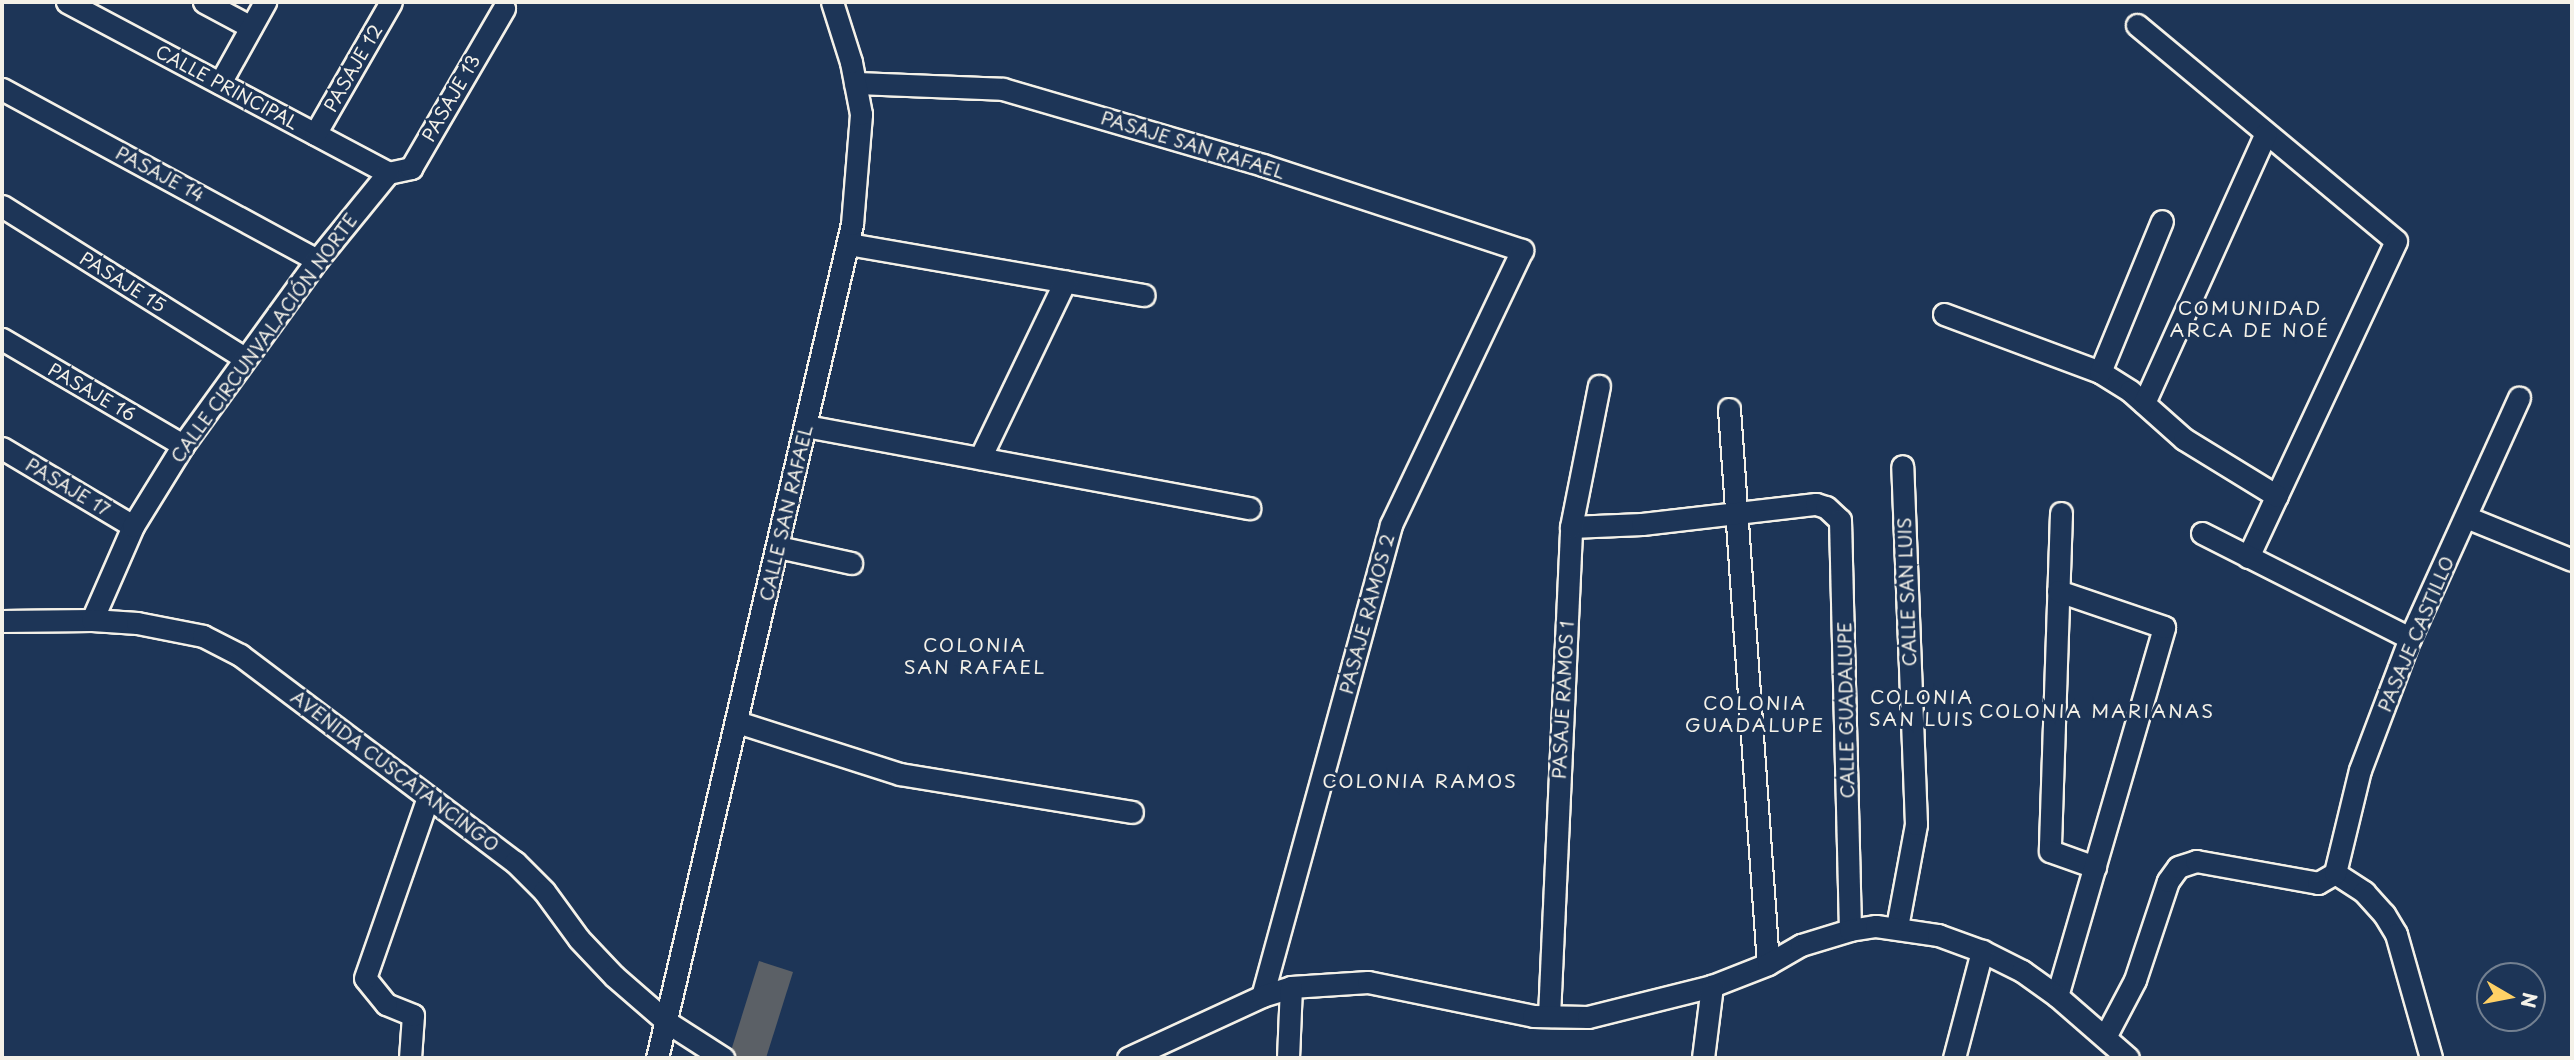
<!DOCTYPE html>
<meta charset="utf-8">
<style>
body{margin:0}
#map{position:relative;width:2574px;height:1060px;overflow:hidden;background:#1d3557;font-family:"Playpen Sans",sans-serif}
div>[style]{position:absolute}
.building>*{inset:0;background:#5b6066}
.roads{filter:drop-shadow(2px 0 #f4f1e8) drop-shadow(-2px 0 #f4f1e8) drop-shadow(0 2px #f4f1e8) drop-shadow(0 -2px #f4f1e8)}
.minor>*{height:21px;margin:-10.5px;padding:0 10.5px;transform-origin:10.5px;border-radius:10.5px;background:#1d3557}
span{translate:-50% -50%;white-space:nowrap;text-align:center;line-height:1.15;-webkit-text-stroke:6px #1d3557;paint-order:stroke}
.street-label{font-size:18px;color:#f4f1e8}
.neighbourhood-label{font-size:19px;color:#f4f1e8;letter-spacing:2px}
.frame{position:absolute;inset:0;border:4px solid #f4f1e8;pointer-events:none}
.north{position:absolute;left:2476px;top:962px;width:70px;height:70px;box-sizing:border-box;background:#1d3557;border:2px solid #738091;border-radius:50%;rotate:100deg;font-size:19px;font-weight:700;line-height:28px;text-align:center;color:#f4f1e8}
.north::after{content:'';display:block;margin:auto;width:24px;height:32px;background:#ffd166;clip-path:polygon(50% 0,100% 100%,50% 72%,0 100%)}
</style>
<div id="map">
<div class="building">
<i style="clip-path:polygon(759px 961px,793px 972px,766px 1058px,745px 1058px,730px 1054px)"></i>
</div>
<div class="roads">
<div class="minor">
<i style="left:67px;top:2px;width:364px;rotate:28deg"></i>
<i style="left:204px;top:2px;width:53px;rotate:28deg"></i>
<i style="left:2137px;top:25px;width:337px;rotate:39.8deg"></i>
<i style="left:2396px;top:241px;width:349px;rotate:115.1deg"></i>
<i style="left:220px;top:83px;width:93px;rotate:-60.9deg"></i>
<i style="left:855px;top:83px;width:148px;rotate:2.3deg"></i>
<i style="left:1003px;top:89px;width:271px;rotate:16.3deg"></i>
<i style="left:1263px;top:165px;width:273px;rotate:18.2deg"></i>
<i style="left:1522px;top:250px;width:305px;rotate:115.5deg"></i>
<i style="left:1391px;top:525px;width:488px;rotate:105.3deg"></i>
<i style="left:2px;top:89px;width:358px;rotate:28.5deg"></i>
<i style="left:315px;top:134px;width:152px;rotate:-60.1deg"></i>
<i style="left:388px;top:173px;width:24px;rotate:-12deg"></i>
<i style="left:411px;top:168px;width:185px;rotate:-59.8deg"></i>
<i style="left:2px;top:206px;width:286px;rotate:32.1deg"></i>
<i style="left:848px;top:244px;width:300px;rotate:9.8deg"></i>
<i style="left:1944px;top:314px;width:166px;rotate:20.4deg"></i>
<i style="left:2100px;top:372px;width:36px;rotate:32deg"></i>
<i style="left:2130px;top:391px;width:72px;rotate:41.6deg"></i>
<i style="left:2184px;top:439px;width:109px;rotate:31.5deg"></i>
<i style="left:2px;top:339px;width:210px;rotate:30.4deg"></i>
<i style="left:2100px;top:372px;width:163px;rotate:-67.7deg"></i>
<i style="left:2144px;top:403px;width:296px;rotate:-65.7deg"></i>
<i style="left:1729px;top:409px;width:556px;rotate:85.98deg"></i>
<i style="left:806px;top:426px;width:451px;rotate:10.5deg"></i>
<i style="left:2px;top:448px;width:152px;rotate:30.8deg"></i>
<i style="left:980px;top:458px;width:196px;rotate:-64.3deg"></i>
<i style="left:2061px;top:513px;width:338px;rotate:91.9deg"></i>
<i style="left:2050px;top:851px;width:48px;rotate:19.6deg"></i>
<i style="left:2466px;top:517px;width:114px;rotate:22.1deg"></i>
<i style="left:1571px;top:527px;width:71px;rotate:-2.4deg"></i>
<i style="left:1642px;top:524px;width:175px;rotate:-6.6deg"></i>
<i style="left:1816px;top:504px;width:10px;rotate:17deg"></i>
<i style="left:1826px;top:507px;width:19px;rotate:43deg"></i>
<i style="left:1840px;top:520px;width:410px;rotate:88.6deg"></i>
<i style="left:2202px;top:533px;width:233px;rotate:26.8deg"></i>
<i style="left:778px;top:547px;width:75px;rotate:12.4deg"></i>
<i style="left:92px;top:620px;width:103px;rotate:-66.4deg"></i>
<i style="left:133px;top:526px;width:95px;rotate:-58.3deg"></i>
<i style="left:183px;top:445px;width:228px;rotate:-54.1deg"></i>
<i style="left:317px;top:260px;width:112px;rotate:-50.8deg"></i>
<i style="left:2px;top:621px;width:90px;rotate:-0.6deg"></i>
<i style="left:92px;top:620px;width:45px;rotate:3.8deg"></i>
<i style="left:137px;top:623px;width:67px;rotate:11.1deg"></i>
<i style="left:203px;top:636px;width:42px;rotate:27.2deg"></i>
<i style="left:240px;top:655px;width:344px;rotate:37deg"></i>
<i style="left:515px;top:862px;width:41px;rotate:45deg"></i>
<i style="left:544px;top:891px;width:59px;rotate:53.9deg"></i>
<i style="left:579px;top:939px;width:51px;rotate:46.6deg"></i>
<i style="left:614px;top:976px;width:70px;rotate:41deg"></i>
<i style="left:667px;top:1022px;width:67px;rotate:32.7deg"></i>
<i style="left:737px;top:722px;width:171px;rotate:17.7deg"></i>
<i style="left:900px;top:774px;width:235px;rotate:9.3deg"></i>
<i style="left:2335px;top:873px;width:35px;rotate:33deg"></i>
<i style="left:2364px;top:892px;width:30px;rotate:48deg"></i>
<i style="left:2384px;top:914px;width:23px;rotate:59deg"></i>
<i style="left:2396px;top:934px;width:129px;rotate:74.2deg"></i>
<i style="left:1897px;top:927px;width:105px;rotate:-79.5deg"></i>
<i style="left:1916px;top:824px;width:358px;rotate:-92.2deg"></i>
<i style="left:2057px;top:996px;width:384px;rotate:-73.8deg"></i>
<i style="left:2164px;top:627px;width:112px;rotate:-161.2deg"></i>
<i style="left:1549px;top:1016px;width:489px;rotate:-87.4deg"></i>
<i style="left:1571px;top:527px;width:144px;rotate:-78.8deg"></i>
<i style="left:2105px;top:1037px;width:64px;rotate:-62.2deg"></i>
<i style="left:2135px;top:980px;width:104px;rotate:-71.6deg"></i>
<i style="left:2168px;top:881px;width:17px;rotate:-54deg"></i>
<i style="left:2178px;top:867px;width:19px;rotate:-18deg"></i>
<i style="left:2196px;top:861px;width:124px;rotate:10.2deg"></i>
<i style="left:2318px;top:883px;width:20px;rotate:-30deg"></i>
<i style="left:2335px;top:873px;width:106px;rotate:-76.4deg"></i>
<i style="left:2360px;top:770px;width:141px;rotate:-69.3deg"></i>
<i style="left:2410px;top:638px;width:264px;rotate:-65.6deg"></i>
<i style="left:410px;top:1058px;width:43px;rotate:-86deg"></i>
<i style="left:413px;top:1015px;width:29px;rotate:-158deg"></i>
<i style="left:386px;top:1004px;width:33px;rotate:-129deg"></i>
<i style="left:365px;top:978px;width:192px;rotate:-70.8deg"></i>
<i style="left:657px;top:1058px;width:856px;rotate:-76.84deg"></i>
<i style="left:852px;top:224px;width:110px;rotate:-85.3deg"></i>
<i style="left:861px;top:114px;width:53px;rotate:-100.9deg"></i>
<i style="left:851px;top:62px;width:63px;rotate:-107.6deg"></i>
<i style="left:1128px;top:1058px;width:148px;rotate:-24.8deg"></i>
<i style="left:1262px;top:996px;width:30px;rotate:-17deg"></i>
<i style="left:1291px;top:987px;width:77px;rotate:-3.7deg"></i>
<i style="left:1368px;top:982px;width:168px;rotate:11.6deg"></i>
<i style="left:1533px;top:1016px;width:55px;rotate:1deg"></i>
<i style="left:1588px;top:1017px;width:128px;rotate:-14deg"></i>
<i style="left:1712px;top:986px;width:60px;rotate:-21.4deg"></i>
<i style="left:1768px;top:964px;width:38px;rotate:-30deg"></i>
<i style="left:1801px;top:945px;width:51px;rotate:-17deg"></i>
<i style="left:1850px;top:930px;width:26px;rotate:-9deg"></i>
<i style="left:1876px;top:926px;width:63px;rotate:8.3deg"></i>
<i style="left:1938px;top:935px;width:47px;rotate:20deg"></i>
<i style="left:1982px;top:951px;width:45px;rotate:26.6deg"></i>
<i style="left:2022px;top:971px;width:43px;rotate:35.5deg"></i>
<i style="left:2057px;top:996px;width:94px;rotate:41.1deg"></i>
<i style="left:1288px;top:1058px;width:71px;rotate:-87.6deg"></i>
<i style="left:1703px;top:1058px;width:73px;rotate:-82.9deg"></i>
<i style="left:1954px;top:1058px;width:111px;rotate:-75.3deg"></i>
</div>
</div>
<div class="street-label">
<span style="left:353px;top:68px;rotate:-60deg">PASAJE 12</span>
<span style="left:227px;top:87px;rotate:28deg">CALLE PRINCIPAL</span>
<span style="left:451px;top:98px;rotate:-60deg">PASAJE 13</span>
<span style="left:1193px;top:145px;rotate:17deg">PASAJE SAN RAFAEL</span>
<span style="left:160px;top:174px;rotate:28deg">PASAJE 14</span>
<span style="left:123px;top:282px;rotate:32deg">PASAJE 15</span>
<span style="left:264px;top:338px;rotate:-54deg">CALLE CIRCUNVALACIÓN NORTE</span>
<span style="left:92px;top:392px;rotate:30deg">PASAJE 16</span>
<span style="left:68px;top:487px;rotate:31deg">PASAJE 17</span>
<span style="left:786px;top:513px;rotate:-77deg">CALLE SAN RAFAEL</span>
<span style="left:1907px;top:592px;rotate:-92deg">CALLE SAN LUIS</span>
<span style="left:1367px;top:614px;rotate:-75deg">PASAJE RAMOS 2</span>
<span style="left:2416px;top:634px;rotate:-67deg">PASAJE CASTILLO</span>
<span style="left:1563px;top:700px;rotate:-87deg">PASAJE RAMOS 1</span>
<span style="left:1846px;top:710px;rotate:-91deg">CALLE GUADALUPE</span>
<span style="left:395px;top:771px;rotate:37deg">AVENIDA CUSCATANCINGO</span>
</div>
<div class="neighbourhood-label">
<span style="left:2250px;top:319px">COMUNIDAD<br>ARCA DE NOÉ</span>
<span style="left:975px;top:656px">COLONIA<br>SAN RAFAEL</span>
<span style="left:1922px;top:708px">COLONIA<br>SAN LUIS</span>
<span style="left:1755px;top:714px">COLONIA<br>GUADALUPE</span>
<span style="left:2097px;top:711px">COLONIA MARIANAS</span>
<span style="left:1420px;top:781px">COLONIA RAMOS</span>
</div>
<div class="frame"></div>
<div class="north">N</div>
</div>
